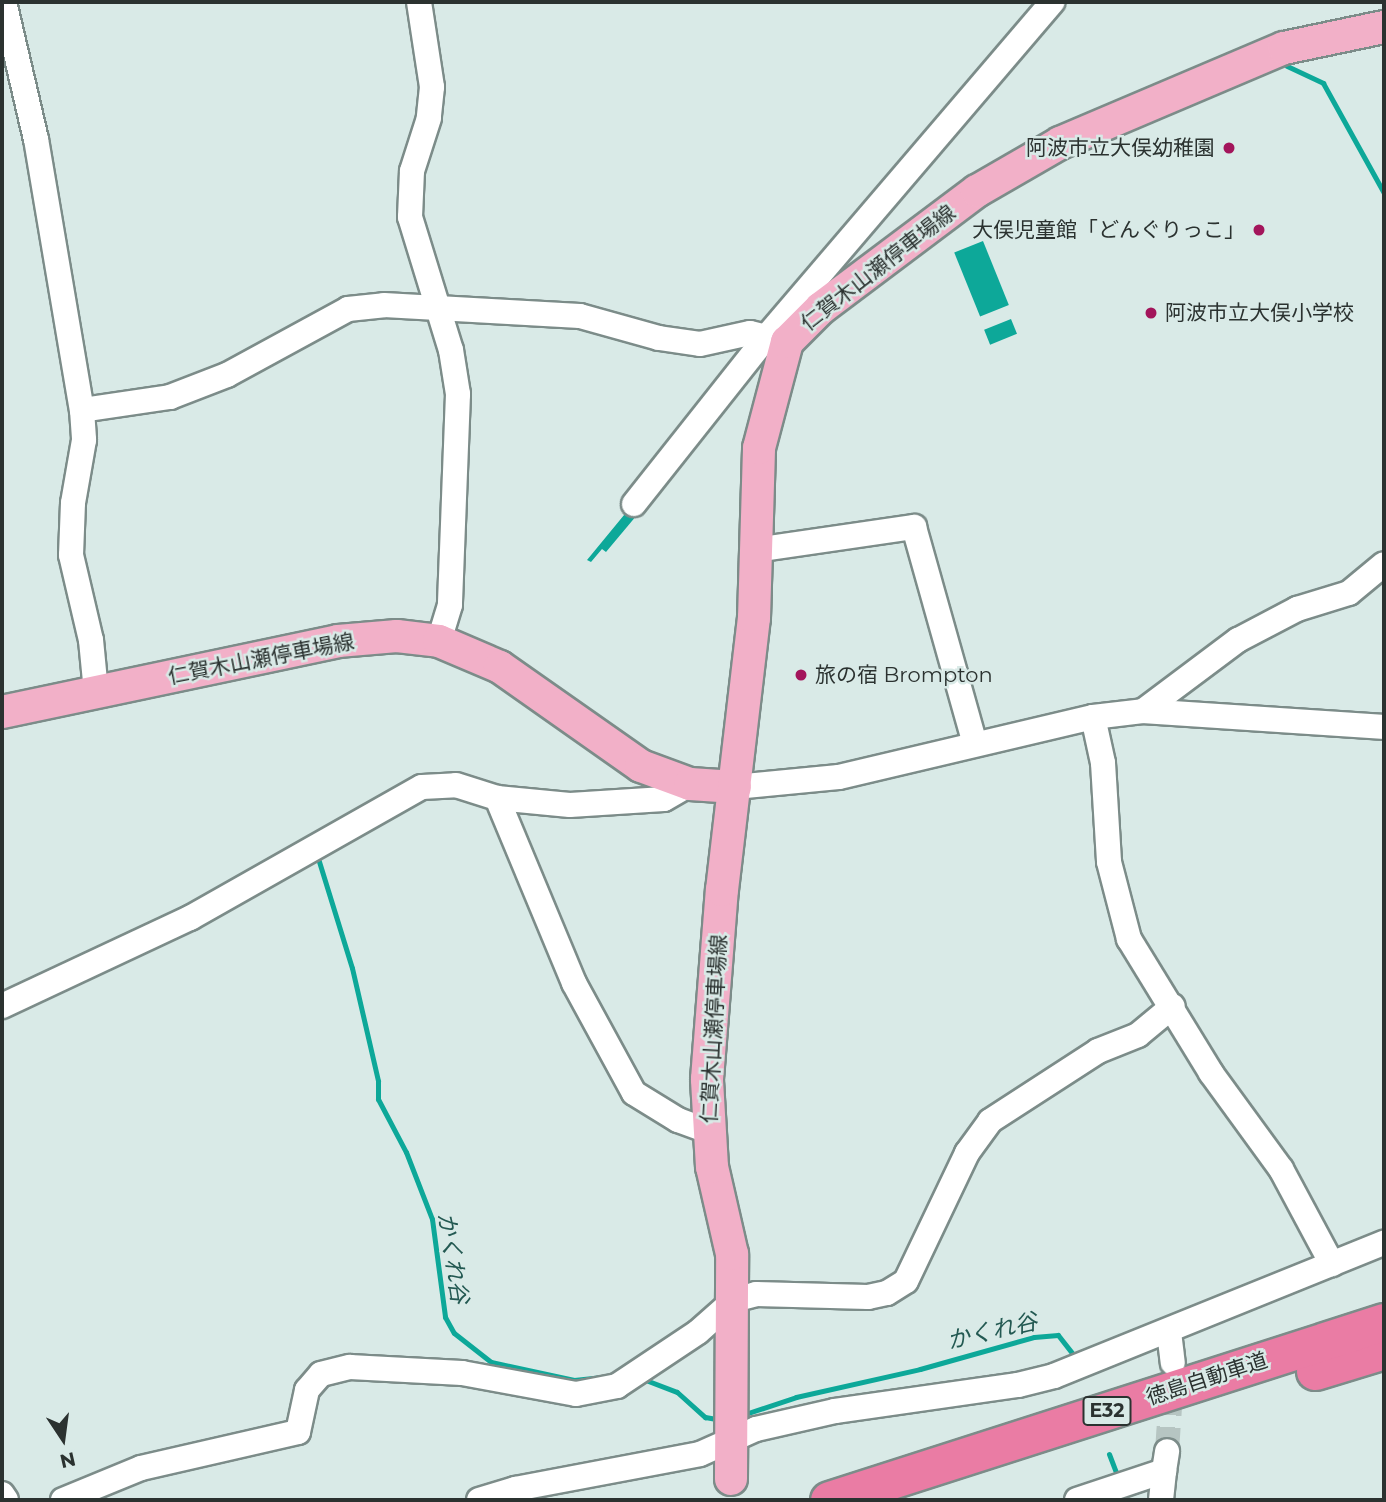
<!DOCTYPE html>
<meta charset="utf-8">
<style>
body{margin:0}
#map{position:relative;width:1386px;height:1502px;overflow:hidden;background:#d9eae7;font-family:Montserrat,"Noto Sans JP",sans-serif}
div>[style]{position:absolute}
.water>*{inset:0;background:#0da899;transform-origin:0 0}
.stream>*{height:5px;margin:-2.5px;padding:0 2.5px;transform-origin:2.5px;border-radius:2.5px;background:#0da899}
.minor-tunnel>*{height:24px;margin-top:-12px;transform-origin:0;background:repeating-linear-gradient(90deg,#b6c5c2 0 24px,transparent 0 36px)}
.roads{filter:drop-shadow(2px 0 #7c8c89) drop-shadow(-2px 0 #7c8c89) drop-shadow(0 2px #7c8c89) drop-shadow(0 -2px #7c8c89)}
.minor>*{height:24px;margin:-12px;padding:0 12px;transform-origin:12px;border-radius:12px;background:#fff}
.major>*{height:32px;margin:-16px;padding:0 16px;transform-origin:16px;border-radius:16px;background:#f2b0c8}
.highway>*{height:37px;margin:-18.5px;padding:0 18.5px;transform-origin:18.5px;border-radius:18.5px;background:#ea7ca4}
.dots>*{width:19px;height:19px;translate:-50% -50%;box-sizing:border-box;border:4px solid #d9eae7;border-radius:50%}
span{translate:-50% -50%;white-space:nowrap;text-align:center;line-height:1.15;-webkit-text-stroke:5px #d9eae7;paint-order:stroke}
.shield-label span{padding:2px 5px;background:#d9eae7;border:2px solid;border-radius:5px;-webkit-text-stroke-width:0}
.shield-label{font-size:19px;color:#2b3230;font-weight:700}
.poi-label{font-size:21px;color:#2b3230}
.right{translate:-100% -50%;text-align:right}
.left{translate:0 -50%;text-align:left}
.street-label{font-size:21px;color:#2b3230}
.water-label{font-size:23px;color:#235952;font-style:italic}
.frame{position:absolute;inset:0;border:4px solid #2b3230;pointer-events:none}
.north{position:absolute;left:28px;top:1404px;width:70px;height:70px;-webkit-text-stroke:5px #d9eae7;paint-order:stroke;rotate:167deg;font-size:19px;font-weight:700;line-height:28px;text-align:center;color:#2b3230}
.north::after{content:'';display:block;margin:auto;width:24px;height:32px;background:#2b3230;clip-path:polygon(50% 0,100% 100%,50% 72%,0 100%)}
</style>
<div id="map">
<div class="water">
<i style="left:983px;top:241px;width:69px;height:31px;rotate:68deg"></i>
<i style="left:1011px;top:319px;width:16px;height:29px;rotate:68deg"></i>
<i style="clip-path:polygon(629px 509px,637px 515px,606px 552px,602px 549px,591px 562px,587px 560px)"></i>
</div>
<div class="stream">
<i style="left:1287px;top:66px;width:40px;rotate:25deg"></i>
<i style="left:1323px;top:83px;width:126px;rotate:61deg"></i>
<i style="left:317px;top:855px;width:118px;rotate:72.8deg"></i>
<i style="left:352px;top:968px;width:116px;rotate:77deg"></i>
<i style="left:378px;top:1081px;width:18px;rotate:90deg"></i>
<i style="left:378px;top:1099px;width:60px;rotate:62.2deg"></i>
<i style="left:406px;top:1152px;width:72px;rotate:68.8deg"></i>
<i style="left:432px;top:1219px;width:99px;rotate:82.4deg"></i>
<i style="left:445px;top:1317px;width:18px;rotate:61deg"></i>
<i style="left:454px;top:1333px;width:47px;rotate:38.1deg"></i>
<i style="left:491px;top:1362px;width:85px;rotate:12.2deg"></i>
<i style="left:574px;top:1380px;width:38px;rotate:-6deg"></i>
<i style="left:643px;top:1379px;width:36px;rotate:21deg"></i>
<i style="left:677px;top:1392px;width:38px;rotate:42deg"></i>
<i style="left:705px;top:1417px;width:17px;rotate:10deg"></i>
<i style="left:742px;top:1415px;width:57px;rotate:-18.4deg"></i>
<i style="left:796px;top:1397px;width:127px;rotate:-12.7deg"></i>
<i style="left:920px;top:1369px;width:118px;rotate:-15.7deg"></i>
<i style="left:1034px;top:1337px;width:24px;rotate:-5deg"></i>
<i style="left:1058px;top:1335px;width:23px;rotate:52deg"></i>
<i style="left:1109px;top:1454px;width:26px;rotate:69deg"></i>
</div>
<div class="minor-tunnel">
<i style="left:1167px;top:1451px;width:73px;rotate:-86.1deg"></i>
</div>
<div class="roads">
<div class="minor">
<i style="left:4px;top:2px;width:141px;rotate:76.9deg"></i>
<i style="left:36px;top:139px;width:275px;rotate:80.4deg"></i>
<i style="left:82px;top:410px;width:30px;rotate:86deg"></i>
<i style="left:84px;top:440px;width:64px;rotate:99.9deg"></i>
<i style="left:73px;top:503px;width:52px;rotate:92.2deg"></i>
<i style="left:71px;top:555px;width:87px;rotate:76.8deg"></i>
<i style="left:91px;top:640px;width:52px;rotate:84.5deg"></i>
<i style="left:419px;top:2px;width:86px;rotate:81.3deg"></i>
<i style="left:432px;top:87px;width:31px;rotate:96deg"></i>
<i style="left:429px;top:118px;width:56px;rotate:107.8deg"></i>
<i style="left:412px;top:171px;width:46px;rotate:92.5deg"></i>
<i style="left:410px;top:217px;width:139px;rotate:72.9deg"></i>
<i style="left:451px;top:350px;width:45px;rotate:81deg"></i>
<i style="left:458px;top:394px;width:211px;rotate:92.2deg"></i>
<i style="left:450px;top:605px;width:38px;rotate:107deg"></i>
<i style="left:82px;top:410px;width:89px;rotate:-8.4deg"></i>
<i style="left:170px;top:397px;width:61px;rotate:-21.1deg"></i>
<i style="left:227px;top:375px;width:138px;rotate:-28.6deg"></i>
<i style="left:348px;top:309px;width:36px;rotate:-6deg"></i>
<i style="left:384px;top:305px;width:196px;rotate:3.2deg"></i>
<i style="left:580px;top:316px;width:82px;rotate:15.6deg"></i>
<i style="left:659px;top:338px;width:41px;rotate:8.3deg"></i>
<i style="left:700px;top:344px;width:51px;rotate:-12.4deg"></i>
<i style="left:750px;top:333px;width:38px;rotate:14deg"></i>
<i style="left:634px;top:504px;width:216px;rotate:-51.6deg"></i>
<i style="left:768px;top:335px;width:438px;rotate:-49.5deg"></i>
<i style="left:756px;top:550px;width:160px;rotate:-8.3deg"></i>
<i style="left:914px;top:527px;width:225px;rotate:74.3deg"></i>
<i style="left:1143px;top:711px;width:119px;rotate:-36.8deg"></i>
<i style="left:1238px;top:640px;width:67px;rotate:-27.7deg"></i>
<i style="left:1297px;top:609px;width:54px;rotate:-17.1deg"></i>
<i style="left:1349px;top:593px;width:45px;rotate:-39.6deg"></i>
<i style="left:1093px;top:717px;width:47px;rotate:77.7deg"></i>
<i style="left:1103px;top:763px;width:99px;rotate:86.5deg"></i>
<i style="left:1109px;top:862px;width:80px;rotate:75.4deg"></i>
<i style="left:1129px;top:939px;width:157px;rotate:58.5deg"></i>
<i style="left:1211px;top:1073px;width:119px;rotate:53.9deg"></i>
<i style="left:1281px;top:1169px;width:108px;rotate:61.8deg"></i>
<i style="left:735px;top:787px;width:104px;rotate:-5.5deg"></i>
<i style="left:839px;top:777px;width:261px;rotate:-13.3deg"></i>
<i style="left:1093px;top:717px;width:50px;rotate:-6.8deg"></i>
<i style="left:1143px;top:711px;width:242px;rotate:3.8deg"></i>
<i style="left:497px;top:798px;width:200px;rotate:67.4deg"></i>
<i style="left:574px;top:983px;width:125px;rotate:61.4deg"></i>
<i style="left:634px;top:1093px;width:52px;rotate:31.5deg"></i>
<i style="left:678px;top:1120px;width:32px;rotate:20deg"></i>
<i style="left:2px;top:1006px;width:208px;rotate:-25.1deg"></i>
<i style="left:190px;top:918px;width:266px;rotate:-29.5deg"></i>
<i style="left:422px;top:787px;width:34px;rotate:-3deg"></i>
<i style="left:456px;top:785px;width:43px;rotate:17.6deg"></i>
<i style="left:497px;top:798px;width:73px;rotate:5.5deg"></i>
<i style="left:570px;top:805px;width:94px;rotate:-3.7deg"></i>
<i style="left:664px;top:799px;width:30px;rotate:-30deg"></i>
<i style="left:1169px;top:1332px;width:31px;rotate:83deg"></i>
<i style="left:2px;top:1494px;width:7px;rotate:56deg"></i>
<i style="left:63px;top:1500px;width:84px;rotate:-22.3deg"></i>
<i style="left:141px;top:1468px;width:161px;rotate:-12.9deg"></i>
<i style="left:298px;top:1432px;width:43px;rotate:-77.9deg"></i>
<i style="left:307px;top:1390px;width:21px;rotate:-49deg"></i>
<i style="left:321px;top:1374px;width:30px;rotate:-14deg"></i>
<i style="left:350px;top:1367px;width:112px;rotate:3.1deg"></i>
<i style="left:462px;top:1373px;width:116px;rotate:10.4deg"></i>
<i style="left:576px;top:1394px;width:42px;rotate:-11deg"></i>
<i style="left:617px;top:1386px;width:97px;rotate:-33.7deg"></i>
<i style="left:698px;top:1332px;width:48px;rotate:-41.6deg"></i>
<i style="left:734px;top:1300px;width:23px;rotate:-15deg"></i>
<i style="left:756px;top:1294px;width:112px;rotate:1.5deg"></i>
<i style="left:868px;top:1297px;width:19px;rotate:-12deg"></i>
<i style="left:887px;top:1293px;width:22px;rotate:-32deg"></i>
<i style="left:906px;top:1281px;width:142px;rotate:-64.5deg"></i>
<i style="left:967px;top:1153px;width:39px;rotate:-54deg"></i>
<i style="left:990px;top:1121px;width:129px;rotate:-32.9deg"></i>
<i style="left:1098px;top:1051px;width:43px;rotate:-21.8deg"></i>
<i style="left:1138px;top:1035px;width:45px;rotate:-39.6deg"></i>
<i style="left:479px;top:1500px;width:38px;rotate:-17deg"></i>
<i style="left:515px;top:1489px;width:188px;rotate:-10.7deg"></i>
<i style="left:700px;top:1454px;width:61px;rotate:-24.1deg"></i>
<i style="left:756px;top:1429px;width:81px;rotate:-12.8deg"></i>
<i style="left:835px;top:1411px;width:185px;rotate:-8.1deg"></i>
<i style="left:1018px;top:1385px;width:37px;rotate:-14deg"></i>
<i style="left:1054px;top:1376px;width:356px;rotate:-22deg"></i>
<i style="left:1077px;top:1500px;width:92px;rotate:-18.4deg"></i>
<i style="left:1164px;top:1471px;width:20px;rotate:-81deg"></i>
<i style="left:1161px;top:1500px;width:29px;rotate:-84deg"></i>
</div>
<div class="major">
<i style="left:2px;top:712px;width:343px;rotate:-11.9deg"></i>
<i style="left:338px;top:641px;width:59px;rotate:-4.8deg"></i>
<i style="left:397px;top:636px;width:42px;rotate:6.8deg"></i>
<i style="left:439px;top:641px;width:66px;rotate:23.1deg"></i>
<i style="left:500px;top:667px;width:172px;rotate:35.1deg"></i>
<i style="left:641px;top:766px;width:52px;rotate:20.2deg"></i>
<i style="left:690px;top:784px;width:45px;rotate:3.8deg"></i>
<i style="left:731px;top:1479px;width:225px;rotate:-89.7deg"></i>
<i style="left:732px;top:1254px;width:89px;rotate:-102.9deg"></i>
<i style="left:712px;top:1167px;width:88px;rotate:-93.3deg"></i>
<i style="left:707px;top:1079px;width:190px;rotate:-85.5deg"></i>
<i style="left:722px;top:890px;width:274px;rotate:-83.3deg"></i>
<i style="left:754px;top:618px;width:170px;rotate:-88.3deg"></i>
<i style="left:759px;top:448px;width:110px;rotate:-75.2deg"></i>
<i style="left:787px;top:342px;width:48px;rotate:-45deg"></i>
<i style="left:821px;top:308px;width:195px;rotate:-36.9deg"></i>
<i style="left:977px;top:191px;width:96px;rotate:-30deg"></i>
<i style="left:1060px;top:143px;width:243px;rotate:-23deg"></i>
<i style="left:1284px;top:48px;width:102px;rotate:-11.9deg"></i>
</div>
<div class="highway">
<i style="left:1315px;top:1371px;width:72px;rotate:-16.9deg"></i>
<i style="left:829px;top:1500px;width:583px;rotate:-17.78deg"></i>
</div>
</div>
<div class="dots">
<i style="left:1229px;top:148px;background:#a3155b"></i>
<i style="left:1259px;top:230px;background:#a3155b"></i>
<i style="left:1151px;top:313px;background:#a3155b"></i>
<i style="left:801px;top:675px;background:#a3155b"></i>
</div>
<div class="shield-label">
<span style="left:1107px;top:1411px">E32</span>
</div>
<div class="poi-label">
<span class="right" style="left:1215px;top:148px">阿波市立大俣幼稚園</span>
<span class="right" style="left:1245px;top:230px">大俣児童館「どんぐりっこ」</span>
<span class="left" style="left:1165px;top:313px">阿波市立大俣小学校</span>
<span class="left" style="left:815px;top:675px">旅の宿 Brompton</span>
</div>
<div class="street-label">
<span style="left:878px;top:268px;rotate:-38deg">仁賀木山瀬停車場線</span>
<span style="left:261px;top:659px;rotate:-11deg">仁賀木山瀬停車場線</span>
<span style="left:714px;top:1029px;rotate:-87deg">仁賀木山瀬停車場線</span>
<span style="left:1207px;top:1379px;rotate:-18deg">徳島自動車道</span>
</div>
<div class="water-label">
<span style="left:453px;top:1258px;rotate:81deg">かくれ谷</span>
<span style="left:992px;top:1331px;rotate:-13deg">かくれ谷</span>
</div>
<div class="frame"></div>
<div class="north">N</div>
</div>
